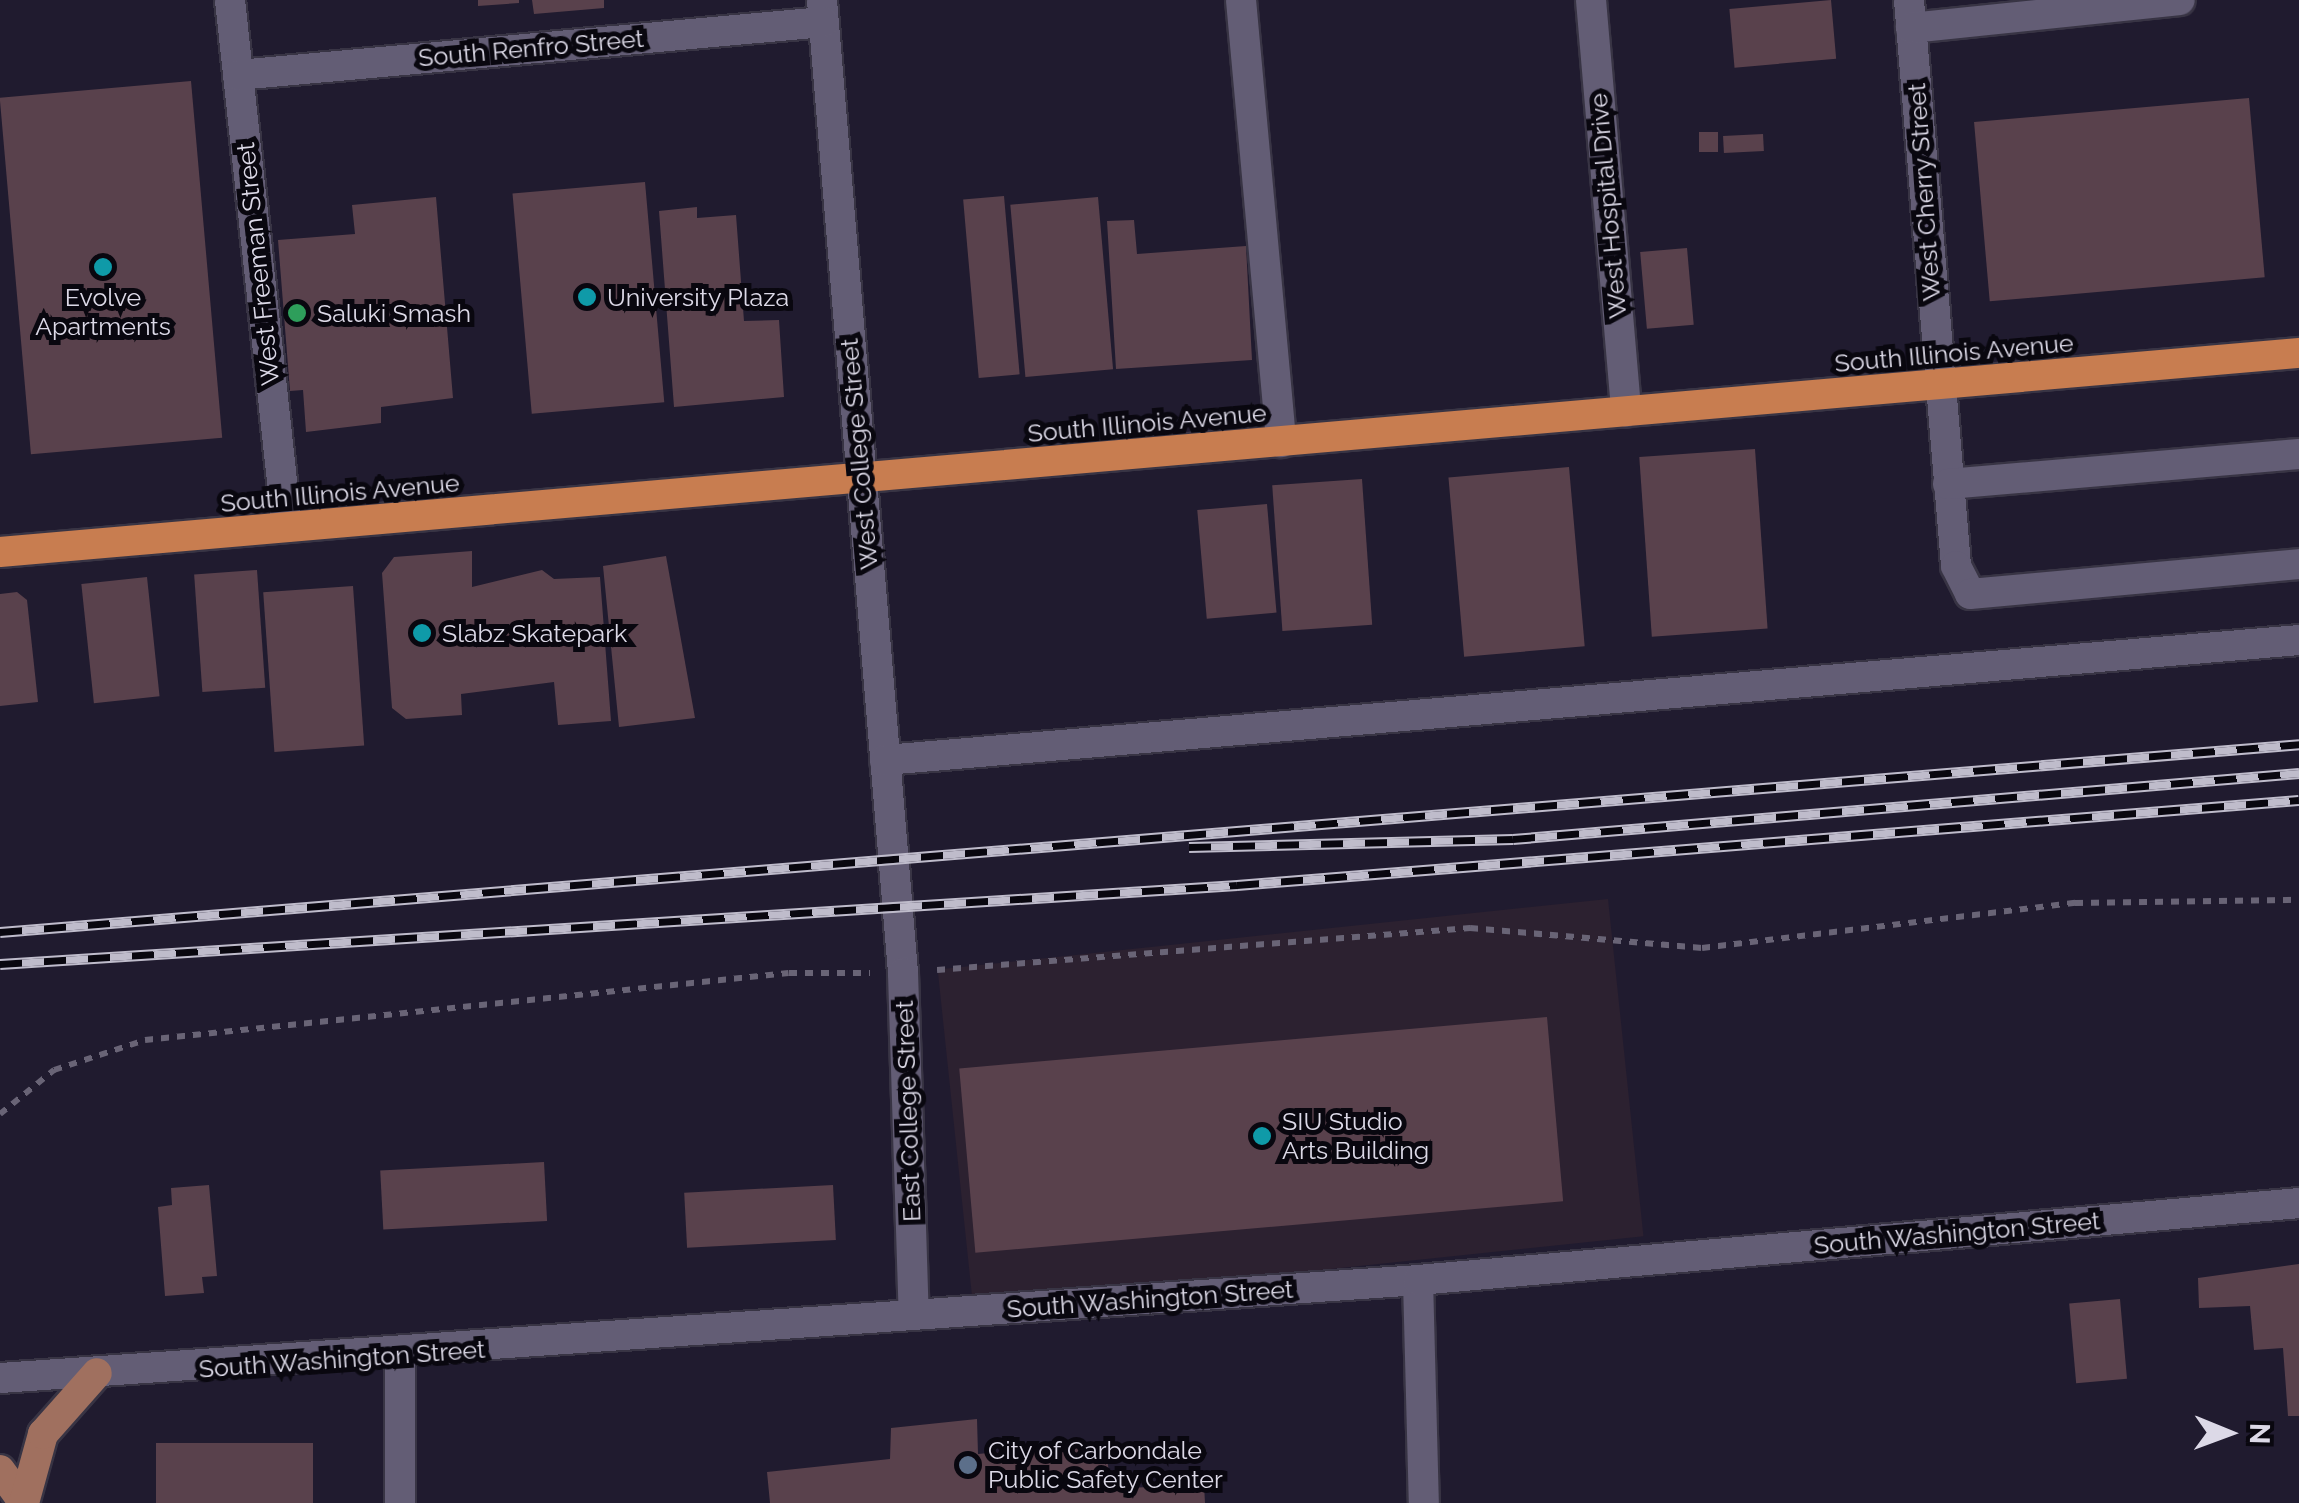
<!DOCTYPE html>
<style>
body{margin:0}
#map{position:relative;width:2299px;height:1503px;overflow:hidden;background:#201b2f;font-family:Raleway,sans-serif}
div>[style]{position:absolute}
.education>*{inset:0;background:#2c2130;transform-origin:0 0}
.building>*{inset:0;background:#59414c;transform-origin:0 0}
.path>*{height:6px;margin-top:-3px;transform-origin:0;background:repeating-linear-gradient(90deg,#696476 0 8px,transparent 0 16px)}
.roads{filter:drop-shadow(2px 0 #383444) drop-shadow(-2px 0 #383444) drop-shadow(0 2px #383444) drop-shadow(0 -2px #383444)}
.minor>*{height:30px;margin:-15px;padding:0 15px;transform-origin:15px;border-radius:15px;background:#635d75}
.major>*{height:30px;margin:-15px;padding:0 15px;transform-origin:15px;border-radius:15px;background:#a0705f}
.highway>*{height:30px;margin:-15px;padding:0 15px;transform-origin:15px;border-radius:15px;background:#c87d50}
.rail>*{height:11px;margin-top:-5.5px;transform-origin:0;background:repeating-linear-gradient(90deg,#09070f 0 22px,#bfbccb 0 44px);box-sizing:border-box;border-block:2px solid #bfbccb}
.dots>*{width:28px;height:28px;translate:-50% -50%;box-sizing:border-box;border:5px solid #09070f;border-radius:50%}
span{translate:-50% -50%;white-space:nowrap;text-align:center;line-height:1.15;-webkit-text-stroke:10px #09070f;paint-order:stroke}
.street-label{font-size:25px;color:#dcd9e7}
.poi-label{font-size:25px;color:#dcd9e7}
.left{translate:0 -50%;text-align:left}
.north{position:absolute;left:2179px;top:1383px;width:100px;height:100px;-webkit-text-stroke:8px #09070f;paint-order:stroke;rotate:91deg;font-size:28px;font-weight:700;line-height:40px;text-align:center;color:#dcd9e7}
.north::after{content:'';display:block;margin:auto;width:35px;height:45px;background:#dcd9e7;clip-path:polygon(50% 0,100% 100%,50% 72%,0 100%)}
</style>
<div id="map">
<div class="education">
<i style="left:1608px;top:899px;width:339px;height:674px;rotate:84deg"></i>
</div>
<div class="building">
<i style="clip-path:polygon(478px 0,519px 0,519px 3px,478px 6px)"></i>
<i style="clip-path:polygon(532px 0,604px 0,604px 8px,534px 14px)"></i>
<i style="left:1831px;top:0;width:59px;height:102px;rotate:85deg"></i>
<i style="left:191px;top:81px;width:358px;height:192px;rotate:85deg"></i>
<i style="left:2249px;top:98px;width:180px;height:276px;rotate:85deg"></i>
<i style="left:1699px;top:132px;width:19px;height:20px"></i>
<i style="left:1763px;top:134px;width:17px;height:40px;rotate:87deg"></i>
<i style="left:645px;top:182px;width:221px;height:133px;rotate:85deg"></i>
<i style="left:1004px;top:196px;width:179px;height:41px;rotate:85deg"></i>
<i style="clip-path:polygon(436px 197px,453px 398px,381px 407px,381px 423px,306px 432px,303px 390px,290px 391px,278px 240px,355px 234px,352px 205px)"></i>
<i style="left:1098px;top:197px;width:173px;height:88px;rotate:85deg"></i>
<i style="clip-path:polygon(697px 207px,697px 218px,736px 215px,744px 321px,779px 320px,784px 397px,674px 407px,659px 211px)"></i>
<i style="clip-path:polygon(1134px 220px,1137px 254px,1246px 246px,1252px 360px,1116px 369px,1107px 221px)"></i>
<i style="left:1687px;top:248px;width:77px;height:47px;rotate:85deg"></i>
<i style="left:1755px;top:449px;width:180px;height:116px;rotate:86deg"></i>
<i style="left:1569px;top:467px;width:180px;height:121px;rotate:85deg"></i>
<i style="left:1362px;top:479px;width:146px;height:90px;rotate:86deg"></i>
<i style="left:1267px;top:504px;width:109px;height:70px;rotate:85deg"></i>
<i style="clip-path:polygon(472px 551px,472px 587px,542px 570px,554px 579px,600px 577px,611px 721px,558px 725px,554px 682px,461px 694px,462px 715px,406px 719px,392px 708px,382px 573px,394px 557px)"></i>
<i style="clip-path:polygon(666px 556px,695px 718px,619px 727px,603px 566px)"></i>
<i style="left:257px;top:570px;width:118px;height:63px;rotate:86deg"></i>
<i style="left:147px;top:577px;width:120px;height:66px;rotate:84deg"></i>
<i style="left:353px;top:586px;width:160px;height:90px;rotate:86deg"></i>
<i style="clip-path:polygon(17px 592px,27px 600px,38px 702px,0 706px,0 594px)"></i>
<i style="left:1547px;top:1017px;width:185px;height:590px;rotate:85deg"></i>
<i style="left:544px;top:1162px;width:59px;height:164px;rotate:87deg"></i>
<i style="clip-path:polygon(209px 1185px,217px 1276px,202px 1277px,204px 1293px,165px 1296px,158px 1207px,172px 1205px,171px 1188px)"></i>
<i style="left:833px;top:1185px;width:55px;height:149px;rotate:87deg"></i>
<i style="clip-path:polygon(2299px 1264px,2299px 1416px,2288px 1416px,2283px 1348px,2254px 1350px,2250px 1306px,2199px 1308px,2198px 1278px)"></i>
<i style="left:2120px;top:1299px;width:80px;height:51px;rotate:85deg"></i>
<i style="clip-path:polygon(977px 1419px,978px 1454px,1105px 1441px,1111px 1489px,1204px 1484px,1205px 1503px,770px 1503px,767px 1472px,890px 1459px,891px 1428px)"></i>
<i style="left:156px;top:1443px;width:157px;height:60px"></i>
</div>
<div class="path">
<i style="left:937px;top:970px;width:535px;rotate:-4.51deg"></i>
<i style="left:1470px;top:928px;width:233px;rotate:4.9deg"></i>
<i style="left:1702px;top:948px;width:376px;rotate:-6.9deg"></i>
<i style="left:2075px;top:903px;width:224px;rotate:-0.8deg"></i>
<i style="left:0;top:1114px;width:70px;rotate:-39.2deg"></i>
<i style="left:54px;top:1070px;width:96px;rotate:-18.2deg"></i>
<i style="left:145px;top:1040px;width:647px;rotate:-5.94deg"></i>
<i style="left:789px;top:973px;width:81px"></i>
</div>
<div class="roads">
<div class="minor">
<i style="left:230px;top:0;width:530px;rotate:83.83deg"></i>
<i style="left:822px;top:0;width:976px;rotate:85.24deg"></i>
<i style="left:903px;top:973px;width:342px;rotate:88.2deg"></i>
<i style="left:1241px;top:0;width:444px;rotate:84.8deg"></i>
<i style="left:1591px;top:0;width:413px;rotate:85.1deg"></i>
<i style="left:1909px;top:0;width:568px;rotate:85.25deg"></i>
<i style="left:1956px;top:566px;width:31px;rotate:63deg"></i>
<i style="left:1970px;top:594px;width:330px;rotate:-5.2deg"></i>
<i style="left:1911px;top:28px;width:270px;rotate:-5.9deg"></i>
<i style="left:238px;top:75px;width:588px;rotate:-5.17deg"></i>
<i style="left:1948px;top:484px;width:352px;rotate:-4.9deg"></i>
<i style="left:885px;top:760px;width:1419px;rotate:-4.85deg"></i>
<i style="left:1418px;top:1280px;width:223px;rotate:88.5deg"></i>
<i style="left:0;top:1378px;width:1421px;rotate:-3.95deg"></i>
<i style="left:1418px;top:1280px;width:884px;rotate:-4.99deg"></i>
<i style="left:400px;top:1503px;width:146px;rotate:-90deg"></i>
</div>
<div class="major">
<i style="left:0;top:1470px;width:41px;rotate:54deg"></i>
<i style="left:24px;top:1503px;width:72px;rotate:-74.6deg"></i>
<i style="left:43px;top:1434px;width:81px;rotate:-48.5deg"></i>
</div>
<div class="highway">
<i style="left:0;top:552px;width:2308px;rotate:-4.95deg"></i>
</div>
</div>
<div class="rail">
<i style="left:1189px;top:847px;width:324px;rotate:-1.4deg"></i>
<i style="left:1513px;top:839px;width:789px;rotate:-4.8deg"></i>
<i style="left:0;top:932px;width:2307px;rotate:-4.67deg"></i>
<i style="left:0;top:964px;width:1240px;rotate:-3.65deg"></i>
<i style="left:1237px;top:885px;width:1065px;rotate:-4.58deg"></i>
</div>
<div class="dots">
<i style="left:103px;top:267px;background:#0f9aa8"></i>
<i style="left:587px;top:297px;background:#0f9aa8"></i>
<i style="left:297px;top:313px;background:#2e9e5b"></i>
<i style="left:422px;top:633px;background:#0f9aa8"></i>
<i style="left:1262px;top:1136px;background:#0f9aa8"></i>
<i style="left:968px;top:1465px;background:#5c6f8a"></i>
</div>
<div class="street-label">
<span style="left:531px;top:48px;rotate:-5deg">South Renfro Street</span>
<span style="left:1924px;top:192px;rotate:-94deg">West Cherry Street</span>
<span style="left:1608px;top:206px;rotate:-95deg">West Hospital Drive</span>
<span style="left:258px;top:264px;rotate:-96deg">West Freeman Street</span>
<span style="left:1954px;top:353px;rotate:-5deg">South Illinois Avenue</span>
<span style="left:1147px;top:423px;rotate:-5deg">South Illinois Avenue</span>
<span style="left:859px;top:454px;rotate:-95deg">West College Street</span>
<span style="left:340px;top:493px;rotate:-5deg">South Illinois Avenue</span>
<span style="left:908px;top:1111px;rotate:-92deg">East College Street</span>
<span style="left:1957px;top:1233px;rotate:-5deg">South Washington Street</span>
<span style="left:1150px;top:1299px;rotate:-4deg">South Washington Street</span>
<span style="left:342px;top:1359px;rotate:-4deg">South Washington Street</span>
</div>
<div class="poi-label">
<span class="left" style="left:607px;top:297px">University Plaza</span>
<span style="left:103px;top:312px">Evolve<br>Apartments</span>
<span class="left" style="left:317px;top:313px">Saluki Smash</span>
<span class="left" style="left:442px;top:633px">Slabz Skatepark</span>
<span class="left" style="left:1282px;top:1136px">SIU Studio<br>Arts Building</span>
<span class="left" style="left:988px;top:1465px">City of Carbondale<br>Public Safety Center</span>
</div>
<div class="north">N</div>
</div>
